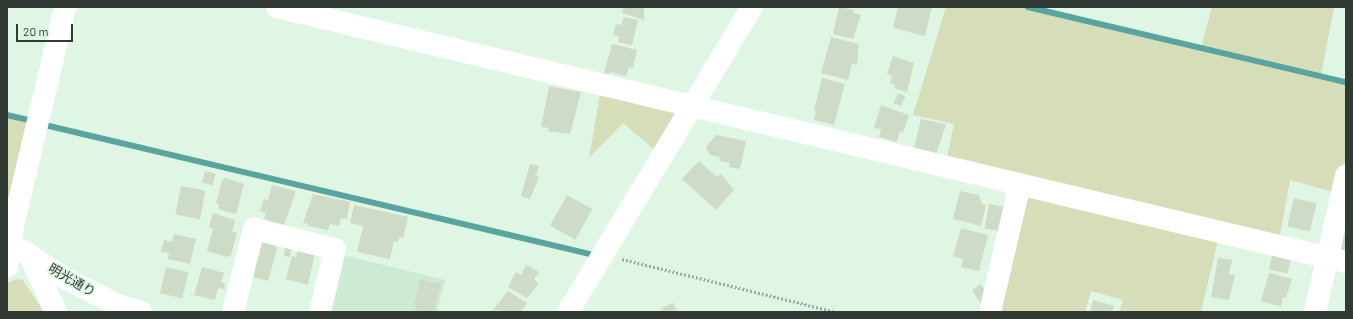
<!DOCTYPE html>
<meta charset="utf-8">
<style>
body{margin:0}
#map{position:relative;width:1353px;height:319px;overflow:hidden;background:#e0f6e5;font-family:Barlow,"Noto Sans JP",sans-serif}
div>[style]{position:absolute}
.built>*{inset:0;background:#cdead4}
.green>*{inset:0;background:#d6deb9}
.stream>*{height:5.5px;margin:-2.75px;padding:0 2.75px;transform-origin:2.75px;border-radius:2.75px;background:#59a49e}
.building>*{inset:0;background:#cddbc7;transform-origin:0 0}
.path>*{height:2.5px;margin-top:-1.25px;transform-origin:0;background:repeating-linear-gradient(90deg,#9bab9e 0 2px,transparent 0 4px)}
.minor>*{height:22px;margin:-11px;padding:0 11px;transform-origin:11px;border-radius:11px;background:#fff}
span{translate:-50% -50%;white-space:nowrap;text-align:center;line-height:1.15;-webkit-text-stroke:3.5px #e0f6e5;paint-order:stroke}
.street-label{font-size:13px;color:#313a33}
.frame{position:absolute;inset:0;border:8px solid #313a33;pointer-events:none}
.scale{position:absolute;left:16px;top:24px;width:57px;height:18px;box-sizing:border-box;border:2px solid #313a33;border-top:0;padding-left:5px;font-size:12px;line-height:14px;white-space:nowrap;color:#313a33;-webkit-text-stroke:3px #e0f6e5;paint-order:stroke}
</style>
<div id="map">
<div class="built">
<i style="clip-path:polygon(343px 255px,445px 280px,437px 312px,329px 312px)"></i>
</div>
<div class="green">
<i style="clip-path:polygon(946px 7px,1028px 7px,1201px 48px,1212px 7px,1334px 7px,1321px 76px,1346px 82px,1346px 157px,1337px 193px,1290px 180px,1279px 241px,946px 162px,954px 124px,913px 115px)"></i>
<i style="clip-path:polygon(601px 89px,679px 107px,655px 150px,623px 123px,589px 158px)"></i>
<i style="clip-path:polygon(7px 115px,33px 121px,7px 218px)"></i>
<i style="clip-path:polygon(1021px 193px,1219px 236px,1201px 312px,1119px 312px,1123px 300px,1091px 291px,1085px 312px,994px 312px)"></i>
<i style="clip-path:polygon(17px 279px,23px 280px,44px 312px,7px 312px,7px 283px)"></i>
</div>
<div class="stream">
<i style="left:1028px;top:7px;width:327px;rotate:13.3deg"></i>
<i style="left:7px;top:115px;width:27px;rotate:13deg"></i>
<i style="left:41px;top:124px;width:564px;rotate:13.32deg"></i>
</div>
<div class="building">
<i style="clip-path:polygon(624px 7px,644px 7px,644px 20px,622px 13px)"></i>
<i style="clip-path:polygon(839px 7px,854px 10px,853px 13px,861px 15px,853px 39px,833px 34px)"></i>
<i style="clip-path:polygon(898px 7px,932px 7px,925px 36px,893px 28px)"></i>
<i style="clip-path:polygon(624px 17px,638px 20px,632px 45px,618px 42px,619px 36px,613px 35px,616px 24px,621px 25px)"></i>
<i style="clip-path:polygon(831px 37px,859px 44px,857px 65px,852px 64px,848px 80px,821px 73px)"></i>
<i style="clip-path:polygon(612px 44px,637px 50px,633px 68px,629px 67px,626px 76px,610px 72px,609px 74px,604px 73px)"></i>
<i style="clip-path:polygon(893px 56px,914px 63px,907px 92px,894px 88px,895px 84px,890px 83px,892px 76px,887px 74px)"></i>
<i style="clip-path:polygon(822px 78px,845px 84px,834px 125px,814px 120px,816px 111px,814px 111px)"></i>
<i style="clip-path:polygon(549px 86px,581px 92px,570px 134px,548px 131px,549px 128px,541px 127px)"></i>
<i style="left:898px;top:93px;width:8px;height:11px;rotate:23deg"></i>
<i style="clip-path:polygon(881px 105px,909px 115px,903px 132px,900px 131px,897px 142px,879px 137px,881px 129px,874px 128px)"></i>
<i style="clip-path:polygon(921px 119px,946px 124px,936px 154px,914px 148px)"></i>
<i style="clip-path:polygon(716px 135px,746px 141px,740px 169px,729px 167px,730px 163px,719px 161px,720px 157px,710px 155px,706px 147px)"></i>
<i style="clip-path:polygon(699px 161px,717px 177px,721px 174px,734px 190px,716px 210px,682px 179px)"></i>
<i style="clip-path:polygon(530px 164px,539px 166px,536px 176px,539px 177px,530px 199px,521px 196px)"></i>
<i style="left:205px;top:171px;width:11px;height:12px;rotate:15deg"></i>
<i style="clip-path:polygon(225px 178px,244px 184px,236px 214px,218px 209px,219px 205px,216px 203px,222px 180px)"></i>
<i style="clip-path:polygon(272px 185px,296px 191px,284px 225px,264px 219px,266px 213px,260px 211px,264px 199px,268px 200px)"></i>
<i style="left:181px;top:186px;width:25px;height:29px;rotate:11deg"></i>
<i style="clip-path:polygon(960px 191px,979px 195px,982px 204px,986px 205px,981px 226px,953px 219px)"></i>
<i style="clip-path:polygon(313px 194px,350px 202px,347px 219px,341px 218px,339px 226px,330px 224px,328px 230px,308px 226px,308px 224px,303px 223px)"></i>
<i style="left:567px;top:195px;width:29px;height:35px;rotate:29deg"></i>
<i style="left:1294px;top:198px;width:23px;height:29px;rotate:13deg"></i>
<i style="left:989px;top:204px;width:17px;height:25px;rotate:10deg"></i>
<i style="clip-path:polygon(354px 205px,408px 217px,403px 238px,399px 238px,398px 242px,394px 241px,390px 259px,357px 252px,363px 226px,350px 223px)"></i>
<i style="clip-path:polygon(213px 213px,235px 220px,232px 232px,237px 233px,231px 255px,227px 257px,207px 251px,213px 229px,209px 227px)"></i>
<i style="clip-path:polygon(961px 228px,988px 235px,979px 271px,961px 267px,963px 259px,953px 256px)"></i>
<i style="clip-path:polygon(1345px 231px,1346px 231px,1346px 252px,1341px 250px)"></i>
<i style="clip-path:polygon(174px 234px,196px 239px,190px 264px,168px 259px,169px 253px,161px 252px,164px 240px,172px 242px)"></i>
<i style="clip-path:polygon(263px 241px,276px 244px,277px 249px,268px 281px,249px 276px,258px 242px,263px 243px)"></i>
<i style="left:286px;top:243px;width:6px;height:13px;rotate:9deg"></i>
<i style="clip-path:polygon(298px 247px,315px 252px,308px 285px,286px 279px,292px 256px,296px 257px)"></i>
<i style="left:1273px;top:251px;width:19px;height:19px;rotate:12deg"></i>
<i style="clip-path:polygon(1218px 258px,1232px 260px,1229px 274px,1235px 275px,1229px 300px,1211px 297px)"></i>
<i style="clip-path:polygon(526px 265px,539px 272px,534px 280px,539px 283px,527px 298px,508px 287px,516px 272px,521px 275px)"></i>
<i style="left:166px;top:267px;width:23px;height:27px;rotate:13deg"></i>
<i style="clip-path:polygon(202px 267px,224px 273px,221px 282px,225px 283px,224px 289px,218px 288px,215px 300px,194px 295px)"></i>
<i style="clip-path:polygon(1269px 273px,1292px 279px,1286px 298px,1283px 297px,1281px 307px,1261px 301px)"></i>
<i style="clip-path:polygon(420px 279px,441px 284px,434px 312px,416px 312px,417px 308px,414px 307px)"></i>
<i style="clip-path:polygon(981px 284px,986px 294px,983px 307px,972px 290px)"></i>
<i style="clip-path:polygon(508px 291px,527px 303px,521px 312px,493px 310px)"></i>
<i style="clip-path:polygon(1093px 300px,1114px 306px,1112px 312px,1090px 312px)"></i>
<i style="clip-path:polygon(673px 303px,677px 310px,664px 312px,662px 308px)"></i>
</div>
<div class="path">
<i style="left:622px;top:259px;width:220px;rotate:13.9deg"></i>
</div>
<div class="minor">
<i style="left:277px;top:7px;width:1099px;rotate:13.42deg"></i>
<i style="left:7px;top:241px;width:72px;rotate:32.6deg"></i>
<i style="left:68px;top:280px;width:56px;rotate:26.6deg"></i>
<i style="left:118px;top:305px;width:24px;rotate:17deg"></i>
<i style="left:29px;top:254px;width:64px;rotate:65deg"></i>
<i style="left:7px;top:267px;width:41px;rotate:-81.7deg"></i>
<i style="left:13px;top:226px;width:225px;rotate:-76.6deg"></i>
<i style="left:233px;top:312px;width:86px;rotate:-75.8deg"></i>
<i style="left:254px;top:229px;width:83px;rotate:13.9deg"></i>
<i style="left:335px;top:249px;width:65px;rotate:103.4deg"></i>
<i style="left:568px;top:312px;width:356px;rotate:-58.9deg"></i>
<i style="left:990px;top:312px;width:131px;rotate:-76.8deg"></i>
<i style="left:1315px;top:312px;width:140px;rotate:-77.2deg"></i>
</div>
<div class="street-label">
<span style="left:72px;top:280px;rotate:30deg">明光通り</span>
</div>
<div class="frame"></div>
<div class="scale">20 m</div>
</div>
